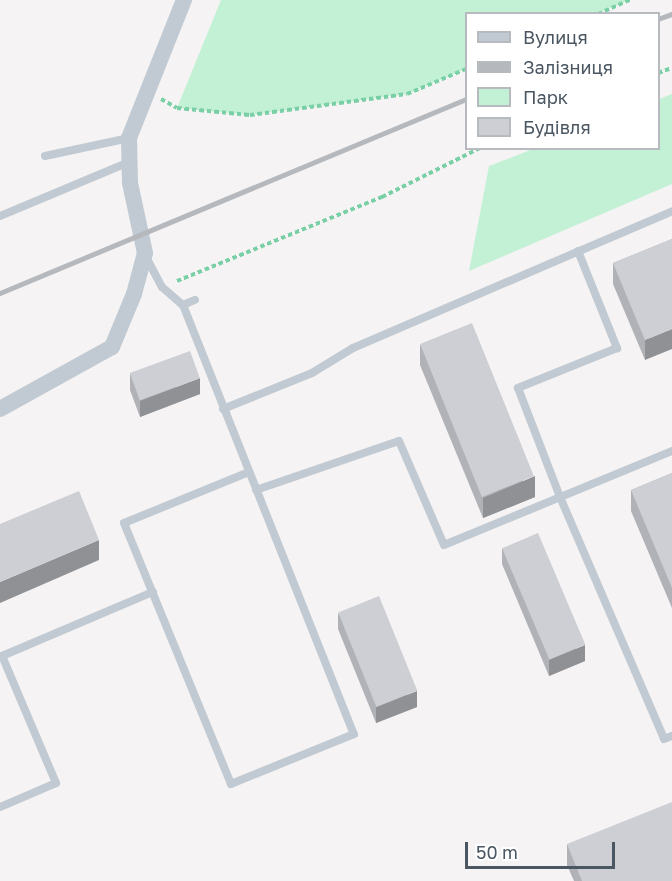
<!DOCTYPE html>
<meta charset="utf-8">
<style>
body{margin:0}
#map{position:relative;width:672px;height:881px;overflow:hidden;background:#f5f3f3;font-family:"Golos Text",sans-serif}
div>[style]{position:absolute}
.green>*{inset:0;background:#c3f1d5}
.path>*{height:4px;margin-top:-2px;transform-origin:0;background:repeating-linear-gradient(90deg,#7ad0a6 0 4.5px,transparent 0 7.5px)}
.lane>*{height:8px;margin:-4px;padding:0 4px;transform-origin:4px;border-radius:4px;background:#c1cad2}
.street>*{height:16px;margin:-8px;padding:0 8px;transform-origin:8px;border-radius:8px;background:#c1cad2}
.rail>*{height:4.5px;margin:-2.25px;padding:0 2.25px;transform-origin:2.25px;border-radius:2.25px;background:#b5b8bd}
.wall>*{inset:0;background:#b0b2b7}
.shaded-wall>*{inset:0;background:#909195}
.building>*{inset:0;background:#cdcfd5;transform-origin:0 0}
span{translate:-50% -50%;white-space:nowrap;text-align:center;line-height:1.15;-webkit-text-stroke:4.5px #fff;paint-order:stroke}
.legend{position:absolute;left:465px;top:12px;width:195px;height:138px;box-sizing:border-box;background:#fff;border:2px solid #b7bbc0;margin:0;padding:8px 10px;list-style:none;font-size:18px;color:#4a5661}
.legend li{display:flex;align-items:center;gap:12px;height:30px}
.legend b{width:30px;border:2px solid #b7bbc0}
.scale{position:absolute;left:465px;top:842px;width:150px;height:27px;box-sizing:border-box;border:3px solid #4a5661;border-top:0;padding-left:8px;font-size:18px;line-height:21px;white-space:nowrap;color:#4a5661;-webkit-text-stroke:4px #fff;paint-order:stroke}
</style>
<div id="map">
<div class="green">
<i style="clip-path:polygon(221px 0,630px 0,598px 13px,466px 14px,466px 69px,407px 94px,250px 115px,177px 108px)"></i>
<i style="clip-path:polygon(672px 94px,672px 184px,469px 271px,489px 166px,533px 149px,658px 148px,659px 99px)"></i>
</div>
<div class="path">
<i style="left:598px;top:14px;width:35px;rotate:-24deg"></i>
<i style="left:658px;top:73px;width:15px;rotate:-20deg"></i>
<i style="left:161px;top:99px;width:18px;rotate:29deg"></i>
<i style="left:177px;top:108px;width:73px;rotate:5.5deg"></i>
<i style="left:250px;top:115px;width:158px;rotate:-7.6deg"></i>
<i style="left:407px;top:94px;width:64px;rotate:-23deg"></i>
<i style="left:177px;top:281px;width:222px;rotate:-22.3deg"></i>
<i style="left:382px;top:197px;width:110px;rotate:-26.6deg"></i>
</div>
<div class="lane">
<i style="left:45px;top:156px;width:86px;rotate:-12.1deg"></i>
<i style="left:0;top:216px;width:140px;rotate:-22.7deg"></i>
<i style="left:578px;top:251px;width:105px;rotate:68.1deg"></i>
<i style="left:617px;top:348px;width:107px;rotate:158deg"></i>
<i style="left:518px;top:388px;width:117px;rotate:68.9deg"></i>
<i style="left:560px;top:497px;width:263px;rotate:66.7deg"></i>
<i style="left:664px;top:739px;width:9px;rotate:-21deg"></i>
<i style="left:146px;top:257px;width:34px;rotate:62deg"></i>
<i style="left:162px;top:287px;width:28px;rotate:41deg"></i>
<i style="left:183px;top:305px;width:462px;rotate:68.3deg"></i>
<i style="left:354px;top:734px;width:133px;rotate:157.9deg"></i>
<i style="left:231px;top:784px;width:282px;rotate:-112.3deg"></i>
<i style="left:124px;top:523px;width:135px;rotate:-22.2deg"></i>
<i style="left:183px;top:305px;width:13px;rotate:-23deg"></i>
<i style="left:223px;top:409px;width:96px;rotate:-22deg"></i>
<i style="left:312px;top:373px;width:48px;rotate:-31.4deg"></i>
<i style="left:353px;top:348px;width:347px;rotate:-23.2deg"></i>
<i style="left:256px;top:490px;width:151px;rotate:-18.9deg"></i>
<i style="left:399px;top:441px;width:113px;rotate:66.6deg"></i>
<i style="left:444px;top:545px;width:247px;rotate:-22.4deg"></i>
<i style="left:0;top:807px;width:61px;rotate:-23.2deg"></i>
<i style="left:56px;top:783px;width:138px;rotate:-113deg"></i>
<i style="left:2px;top:656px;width:164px;rotate:-23deg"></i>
</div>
<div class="street">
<i style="left:0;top:409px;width:128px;rotate:-29deg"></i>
<i style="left:112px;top:347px;width:57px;rotate:-67.5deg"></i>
<i style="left:134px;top:294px;width:42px;rotate:-75deg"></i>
<i style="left:145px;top:253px;width:72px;rotate:-102.1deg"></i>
<i style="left:130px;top:183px;width:45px;rotate:-91.3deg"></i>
<i style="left:129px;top:138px;width:149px;rotate:-68.3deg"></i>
</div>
<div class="rail">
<i style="left:658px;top:19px;width:15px;rotate:-20deg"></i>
<i style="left:0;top:293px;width:505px;rotate:-22.6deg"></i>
</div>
<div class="wall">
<i style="clip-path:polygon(672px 239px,645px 360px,613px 284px,613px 263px)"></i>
<i style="clip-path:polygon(420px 344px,535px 497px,483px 518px,420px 365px)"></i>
<i style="clip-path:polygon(130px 374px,200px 394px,140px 417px,130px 390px)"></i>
<i style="clip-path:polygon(672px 473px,672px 608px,631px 511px,631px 490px)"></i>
<i style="clip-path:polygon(502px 548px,585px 661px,549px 676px,502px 564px)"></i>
<i style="clip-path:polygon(338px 613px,417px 707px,376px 723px,338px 629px)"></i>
<i style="clip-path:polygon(567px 844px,672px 881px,574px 881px,567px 865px)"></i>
</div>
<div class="shaded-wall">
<i style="clip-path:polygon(672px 329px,672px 349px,645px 360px,645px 340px)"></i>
<i style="clip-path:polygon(200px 378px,200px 394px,140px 417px,140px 401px)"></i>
<i style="clip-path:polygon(535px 476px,535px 497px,483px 518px,483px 498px)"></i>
<i style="clip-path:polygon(99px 540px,99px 560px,0 603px,0 582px)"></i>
<i style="clip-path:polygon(585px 645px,585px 661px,549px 676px,549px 660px)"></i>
<i style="clip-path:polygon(417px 691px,417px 707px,376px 723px,376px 707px)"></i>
</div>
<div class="building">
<i style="clip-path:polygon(672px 239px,672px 329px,645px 340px,613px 263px)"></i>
<i style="left:472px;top:323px;width:165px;height:56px;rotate:68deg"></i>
<i style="left:190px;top:351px;width:29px;height:64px;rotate:70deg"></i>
<i style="clip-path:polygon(672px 473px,672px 588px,631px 490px)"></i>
<i style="clip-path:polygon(79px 491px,99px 540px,0 582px,0 524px)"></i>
<i style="left:538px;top:533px;width:121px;height:39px;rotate:67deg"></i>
<i style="left:379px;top:596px;width:102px;height:44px;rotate:68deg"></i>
<i style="clip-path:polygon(672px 802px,672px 881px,582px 881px,567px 844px)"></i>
</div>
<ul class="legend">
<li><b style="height:8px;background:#c1cad2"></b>Вулиця</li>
<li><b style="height:8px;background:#b5b8bd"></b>Залізниця</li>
<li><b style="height:16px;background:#c3f1d5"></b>Парк</li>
<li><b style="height:16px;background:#cdcfd5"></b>Будівля</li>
</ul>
<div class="scale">50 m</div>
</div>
